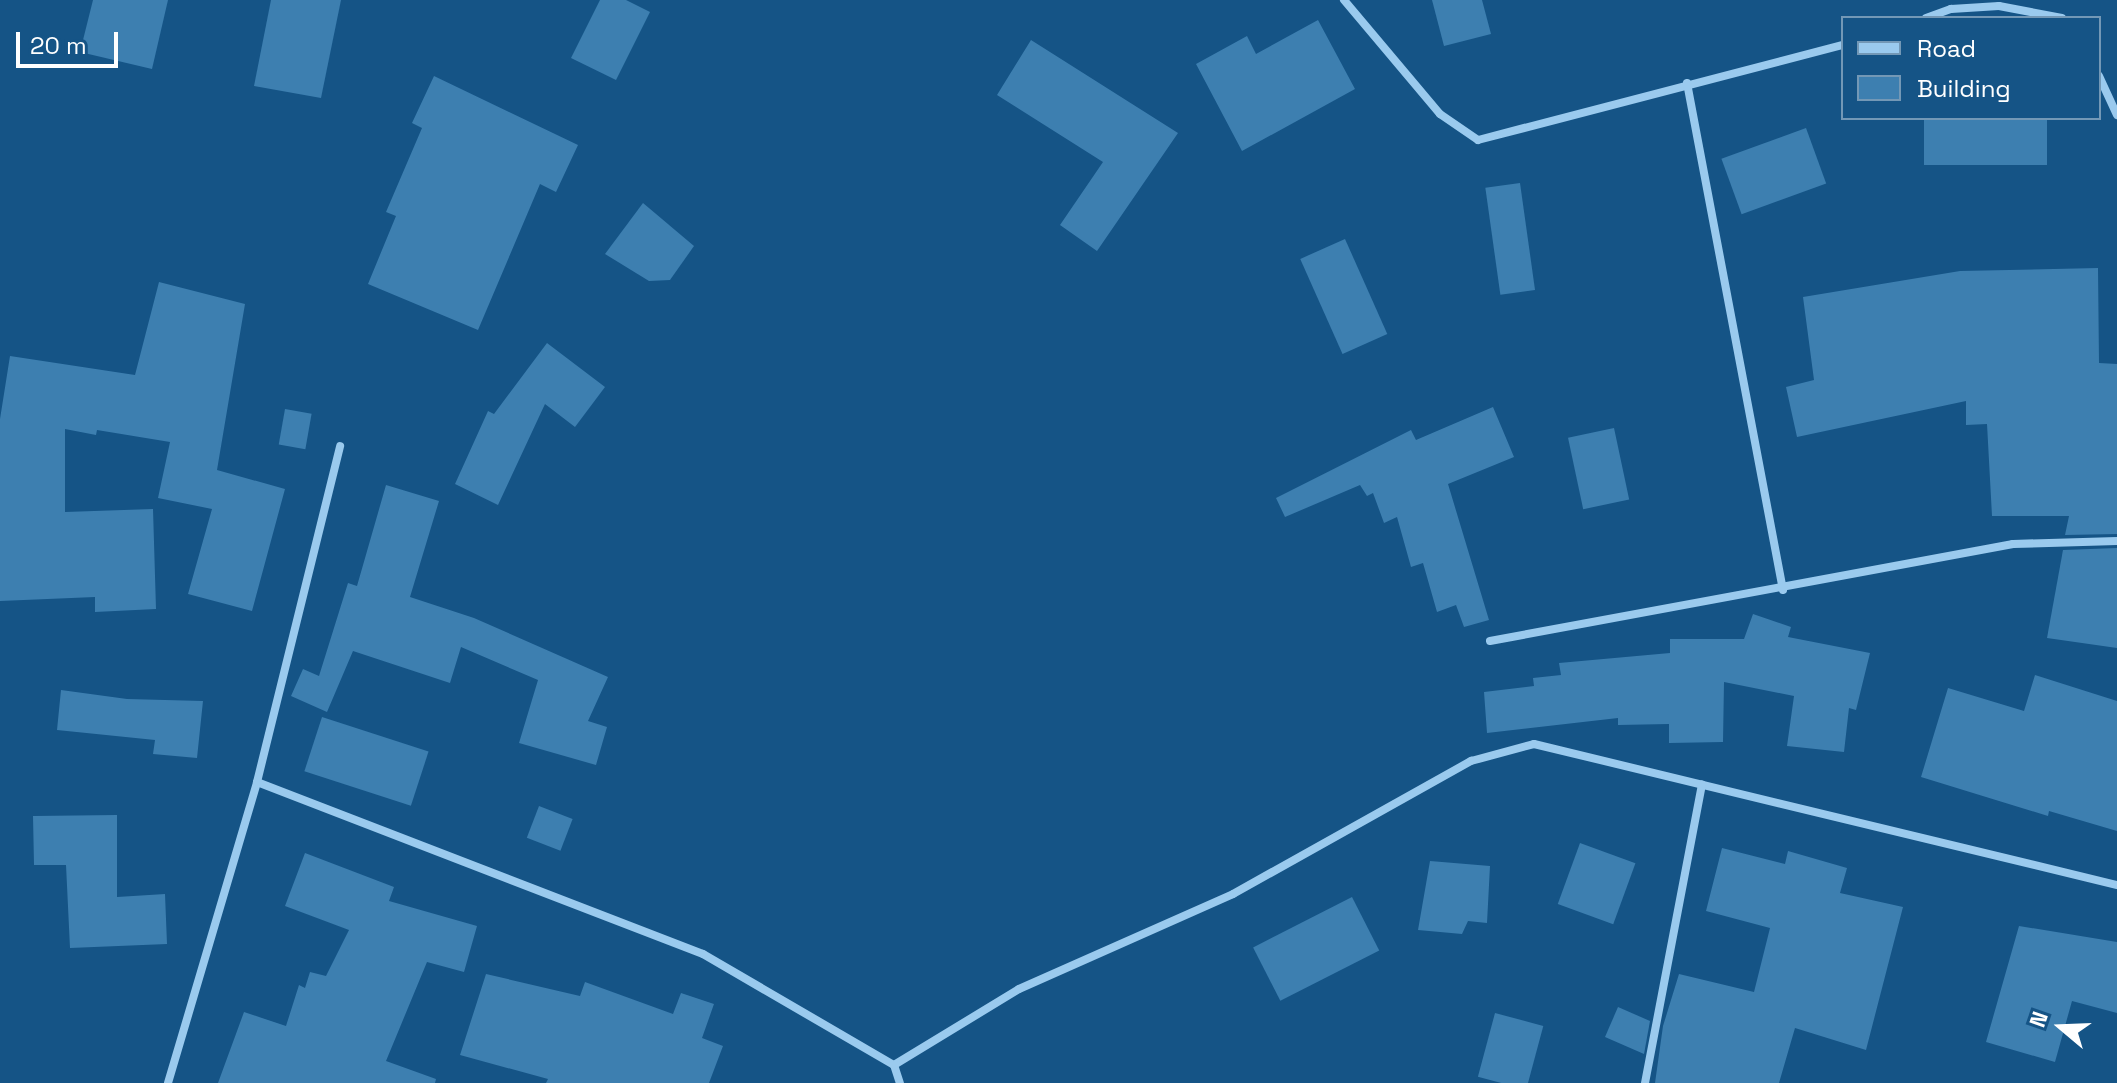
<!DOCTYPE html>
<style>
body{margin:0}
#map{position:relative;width:2117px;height:1083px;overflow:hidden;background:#155486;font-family:"Space Grotesk",sans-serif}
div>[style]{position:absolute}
.building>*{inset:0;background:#3d7fb0;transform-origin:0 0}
.street>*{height:8px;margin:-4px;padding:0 4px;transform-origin:4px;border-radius:4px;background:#9acaee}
span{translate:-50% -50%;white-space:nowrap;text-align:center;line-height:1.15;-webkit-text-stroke:6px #155486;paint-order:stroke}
.legend{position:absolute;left:1841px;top:16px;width:260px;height:104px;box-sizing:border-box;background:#155486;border:2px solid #7398b6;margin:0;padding:10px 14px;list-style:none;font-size:24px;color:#fff}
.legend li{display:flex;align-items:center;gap:16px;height:40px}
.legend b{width:40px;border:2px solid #7398b6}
.north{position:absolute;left:2021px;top:987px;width:80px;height:80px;-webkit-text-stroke:6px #155486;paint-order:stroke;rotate:289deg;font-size:22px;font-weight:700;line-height:32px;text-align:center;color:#fff}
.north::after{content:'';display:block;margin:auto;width:28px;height:36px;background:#fff;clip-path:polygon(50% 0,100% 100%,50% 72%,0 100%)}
.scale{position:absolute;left:16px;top:32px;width:102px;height:36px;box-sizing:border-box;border:4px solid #fff;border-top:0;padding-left:10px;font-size:24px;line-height:28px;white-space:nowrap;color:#fff;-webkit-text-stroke:6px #155486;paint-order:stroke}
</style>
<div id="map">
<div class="building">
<i style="clip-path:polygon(93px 0,168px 0,152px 69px,80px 52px)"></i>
<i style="clip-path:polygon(271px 0,341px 0,321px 98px,254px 86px)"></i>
<i style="clip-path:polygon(600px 0,626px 0,650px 12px,616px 80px,571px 58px)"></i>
<i style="clip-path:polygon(1432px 0,1482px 0,1491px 34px,1444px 46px)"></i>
<i style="clip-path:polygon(1318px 20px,1355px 89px,1242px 151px,1196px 64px,1247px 36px,1256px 54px)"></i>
<i style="clip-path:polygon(1031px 40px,1178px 133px,1097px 251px,1060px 225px,1103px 162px,997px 95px)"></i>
<i style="clip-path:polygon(434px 76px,578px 145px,556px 192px,540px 184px,478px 330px,368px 284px,396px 216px,386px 212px,422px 128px,412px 123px)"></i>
<i style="left:1924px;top:118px;width:123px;height:47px"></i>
<i style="left:1806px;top:128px;width:59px;height:90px;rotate:70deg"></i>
<i style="left:1520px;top:183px;width:108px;height:35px;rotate:82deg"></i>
<i style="clip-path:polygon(643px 203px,694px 246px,670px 280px,649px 281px,605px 254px)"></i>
<i style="left:1345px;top:239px;width:104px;height:49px;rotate:66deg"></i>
<i style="clip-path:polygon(2098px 268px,2099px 363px,2117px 364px,2117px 534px,2065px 535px,2069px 516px,1992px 516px,1987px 424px,1966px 425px,1966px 401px,1797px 437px,1786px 387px,1814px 380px,1803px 297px,1960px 271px)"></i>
<i style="clip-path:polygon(159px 282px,245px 304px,217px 470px,285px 489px,252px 611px,188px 594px,212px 509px,158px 498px,170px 442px,97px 430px,96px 435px,65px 429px,65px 512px,153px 509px,156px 609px,95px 612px,95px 597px,0 601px,0 419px,10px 356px,135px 375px)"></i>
<i style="clip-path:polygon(547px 343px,605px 387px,575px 427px,545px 404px,498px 505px,455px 484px,488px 411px,494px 414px)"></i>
<i style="clip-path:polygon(1493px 407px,1514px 457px,1448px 484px,1489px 620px,1464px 627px,1456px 605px,1437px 612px,1423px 563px,1411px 567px,1397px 517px,1384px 523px,1373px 493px,1367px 496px,1360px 485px,1285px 517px,1276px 498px,1411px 430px,1416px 440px)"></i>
<i style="left:285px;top:409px;width:27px;height:36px;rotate:10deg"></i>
<i style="left:1614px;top:428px;width:73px;height:47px;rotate:78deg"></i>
<i style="clip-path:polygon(386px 485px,439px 501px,410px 597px,474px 618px,608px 677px,588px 721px,607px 727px,596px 765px,519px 743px,538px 680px,461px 647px,450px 683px,353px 651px,327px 712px,291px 696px,303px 669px,319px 676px,348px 583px,357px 586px)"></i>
<i style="clip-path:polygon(2117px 548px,2117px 648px,2047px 638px,2063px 550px)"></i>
<i style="clip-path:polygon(1753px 614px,1791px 627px,1788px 637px,1870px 653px,1856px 710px,1849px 708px,1844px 752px,1787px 746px,1794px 696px,1724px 682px,1723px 742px,1669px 743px,1669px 724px,1618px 725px,1618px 718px,1487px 733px,1484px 692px,1534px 686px,1533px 678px,1561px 675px,1559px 663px,1670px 653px,1670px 639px,1744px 639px)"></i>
<i style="clip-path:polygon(2035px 675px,2117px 701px,2117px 831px,2049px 811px,2048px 816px,1921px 777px,1948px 688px,2024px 711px)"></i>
<i style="clip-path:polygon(61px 690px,127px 699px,203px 701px,197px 758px,153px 754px,155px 740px,57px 730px)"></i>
<i style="left:322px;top:717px;width:112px;height:57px;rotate:18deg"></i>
<i style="left:539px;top:806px;width:36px;height:34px;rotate:21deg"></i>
<i style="clip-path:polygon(117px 815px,117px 897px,165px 894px,167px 944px,70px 948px,66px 865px,34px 865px,33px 816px)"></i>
<i style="left:1580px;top:843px;width:59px;height:65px;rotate:20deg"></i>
<i style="clip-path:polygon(1722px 848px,1785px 864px,1788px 851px,1847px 868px,1840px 893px,1903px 907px,1866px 1050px,1795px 1028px,1779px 1083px,1655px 1083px,1663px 1026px,1679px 974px,1754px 992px,1770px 928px,1706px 911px)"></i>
<i style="clip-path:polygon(305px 853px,394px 887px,389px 901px,477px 926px,464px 972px,427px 962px,386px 1061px,436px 1079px,435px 1083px,218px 1083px,244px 1012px,286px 1026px,299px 985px,305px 988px,310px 972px,326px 976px,349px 930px,285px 906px)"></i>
<i style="clip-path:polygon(1430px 861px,1490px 866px,1487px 923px,1468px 921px,1462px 934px,1418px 930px)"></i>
<i style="left:1352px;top:897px;width:60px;height:111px;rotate:63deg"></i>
<i style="clip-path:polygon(2019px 926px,2117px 942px,2117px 1013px,2072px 1001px,2055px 1062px,1986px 1042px)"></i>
<i style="clip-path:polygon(486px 974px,580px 996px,585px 982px,673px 1014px,681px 993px,714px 1004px,702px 1038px,723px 1046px,709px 1083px,546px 1083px,548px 1079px,460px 1055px)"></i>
<i style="clip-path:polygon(1618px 1007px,1650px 1021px,1644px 1054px,1605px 1037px)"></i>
<i style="left:1495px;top:1013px;width:50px;height:66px;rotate:15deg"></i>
</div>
<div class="street">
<i style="left:1344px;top:0;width:149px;rotate:49.9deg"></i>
<i style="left:1440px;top:114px;width:46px;rotate:34.4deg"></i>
<i style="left:1478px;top:140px;width:377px;rotate:-14.6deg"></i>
<i style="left:1926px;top:18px;width:27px;rotate:-20deg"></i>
<i style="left:1951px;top:9px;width:48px;rotate:-3.6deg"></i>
<i style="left:1999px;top:6px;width:64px;rotate:10.8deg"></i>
<i style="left:2099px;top:76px;width:43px;rotate:65.2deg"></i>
<i style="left:1687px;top:83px;width:516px;rotate:79.28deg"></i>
<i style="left:1490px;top:641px;width:532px;rotate:-10.51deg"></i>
<i style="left:2013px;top:544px;width:104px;rotate:-1.7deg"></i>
<i style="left:257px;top:782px;width:478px;rotate:21.1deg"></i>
<i style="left:703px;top:954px;width:221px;rotate:30.2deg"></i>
<i style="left:894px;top:1065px;width:19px;rotate:72deg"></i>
<i style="left:894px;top:1065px;width:146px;rotate:-31.3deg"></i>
<i style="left:1019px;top:989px;width:234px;rotate:-23.9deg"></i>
<i style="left:1233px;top:894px;width:273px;rotate:-29.2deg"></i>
<i style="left:1471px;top:761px;width:65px;rotate:-15.1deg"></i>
<i style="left:1534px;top:744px;width:600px;rotate:13.6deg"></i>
<i style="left:168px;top:1083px;width:314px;rotate:-73.5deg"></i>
<i style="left:257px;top:782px;width:346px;rotate:-76.1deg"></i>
<i style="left:1645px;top:1083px;width:304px;rotate:-79.2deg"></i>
</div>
<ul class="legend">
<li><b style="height:10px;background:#9acaee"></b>Road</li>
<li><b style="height:22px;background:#3d7fb0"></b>Building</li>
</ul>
<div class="north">N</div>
<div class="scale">20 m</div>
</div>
